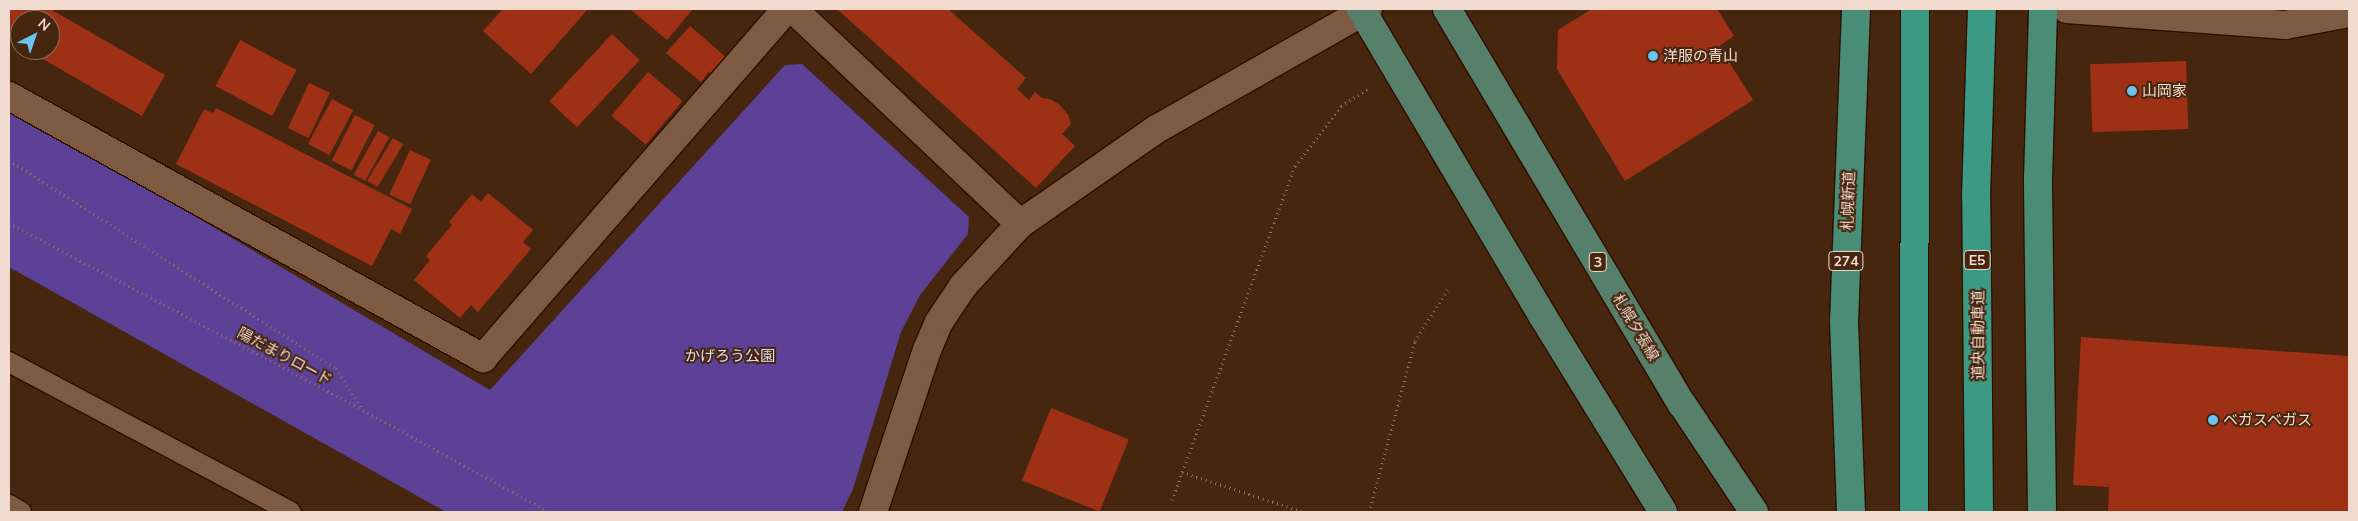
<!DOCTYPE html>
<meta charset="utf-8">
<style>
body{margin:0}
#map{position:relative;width:2358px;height:521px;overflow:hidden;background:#47260f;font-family:Mulish,"Noto Sans JP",sans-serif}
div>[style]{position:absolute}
.green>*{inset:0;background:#5c4197}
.building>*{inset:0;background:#9e3115;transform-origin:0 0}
.path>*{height:3px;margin-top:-1.5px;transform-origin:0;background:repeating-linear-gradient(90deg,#8e715f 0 1px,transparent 0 5px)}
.roads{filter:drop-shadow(1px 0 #2c0e00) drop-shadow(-1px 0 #2c0e00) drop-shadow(0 1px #2c0e00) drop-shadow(0 -1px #2c0e00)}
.service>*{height:20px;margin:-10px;padding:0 10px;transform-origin:10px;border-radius:10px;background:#7f5a42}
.minor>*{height:28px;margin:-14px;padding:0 14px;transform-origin:14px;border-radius:14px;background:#7f5a42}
.tertiary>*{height:28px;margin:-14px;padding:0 14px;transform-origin:14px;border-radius:14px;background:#7f5a42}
.primary>*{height:28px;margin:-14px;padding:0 14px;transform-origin:14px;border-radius:14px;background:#57806a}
.trunk>*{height:28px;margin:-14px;padding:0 14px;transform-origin:14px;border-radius:14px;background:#4a8d77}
.motorway>*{height:28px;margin:-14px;padding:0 14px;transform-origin:14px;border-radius:14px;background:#3c9a84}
.dots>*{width:14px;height:14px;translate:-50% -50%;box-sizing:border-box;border:2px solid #47260f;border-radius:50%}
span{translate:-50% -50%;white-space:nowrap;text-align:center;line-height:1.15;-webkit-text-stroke:4px #47260f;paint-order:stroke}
.shield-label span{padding:1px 4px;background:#47260f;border:1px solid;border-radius:4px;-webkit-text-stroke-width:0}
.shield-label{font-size:14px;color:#f1dbce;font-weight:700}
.poi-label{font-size:15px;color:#f1dbce}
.left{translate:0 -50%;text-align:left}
.street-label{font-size:15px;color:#f1dbce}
.park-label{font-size:15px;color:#e1dcf6}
.frame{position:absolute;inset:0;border:10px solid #f1dbce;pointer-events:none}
.north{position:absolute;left:10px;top:10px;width:50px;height:50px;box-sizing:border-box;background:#47260f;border:1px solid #8b6e5b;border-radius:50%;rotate:41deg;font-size:14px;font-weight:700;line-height:20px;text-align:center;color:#f1dbce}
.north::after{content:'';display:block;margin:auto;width:18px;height:22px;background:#6cc3f2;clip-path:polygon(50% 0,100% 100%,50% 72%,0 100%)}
</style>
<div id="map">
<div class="green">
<i style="clip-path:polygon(802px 64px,969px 217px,968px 234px,920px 295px,901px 332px,853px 489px,842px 512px,446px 512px,9px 267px,9px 107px,490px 390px,785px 65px)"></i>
</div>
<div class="building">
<i style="clip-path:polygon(9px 9px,50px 9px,165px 75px,142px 116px,27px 50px,50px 50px,50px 20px,20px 20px,20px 46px,9px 40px)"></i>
<i style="clip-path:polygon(503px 9px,588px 9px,531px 74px,483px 31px)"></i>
<i style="clip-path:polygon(630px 9px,693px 9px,667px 40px)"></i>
<i style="clip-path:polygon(837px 9px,948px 9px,1026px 78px,1017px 89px,1029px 100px,1035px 92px,1042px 98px,1050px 99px,1060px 105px,1068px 115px,1071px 124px,1062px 134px,1075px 146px,1036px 188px)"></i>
<i style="clip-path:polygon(1592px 9px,1717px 9px,1734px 36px,1719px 46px,1753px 100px,1625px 181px,1557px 69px,1558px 30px)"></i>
<i style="clip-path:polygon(690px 26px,728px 59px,714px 76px,709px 72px,701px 82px,666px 53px)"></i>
<i style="left:612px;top:34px;width:38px;height:92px;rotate:43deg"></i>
<i style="left:240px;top:40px;width:64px;height:52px;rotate:28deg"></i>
<i style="left:2186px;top:61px;width:68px;height:96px;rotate:88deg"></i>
<i style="left:648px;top:72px;width:45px;height:57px;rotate:40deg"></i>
<i style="left:309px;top:83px;width:23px;height:50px;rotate:25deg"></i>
<i style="left:332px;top:99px;width:24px;height:51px;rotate:28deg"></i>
<i style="clip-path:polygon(216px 108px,412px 209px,400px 234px,391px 229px,372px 266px,176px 164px,204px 109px,213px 113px)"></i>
<i style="left:355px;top:115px;width:22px;height:51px;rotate:27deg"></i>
<i style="left:378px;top:131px;width:13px;height:50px;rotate:29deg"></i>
<i style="left:393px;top:138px;width:12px;height:50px;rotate:31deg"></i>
<i style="left:410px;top:150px;width:23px;height:49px;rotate:25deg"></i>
<i style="clip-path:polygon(488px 193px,533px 230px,523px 242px,531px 249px,478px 312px,471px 305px,460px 318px,414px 280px,430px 260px,426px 256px,452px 225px,449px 222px,472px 194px,481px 202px)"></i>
<i style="clip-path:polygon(2081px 337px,2349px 356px,2349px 512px,2108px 512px,2109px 487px,2073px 485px)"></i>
<i style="left:1051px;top:408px;width:84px;height:78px;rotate:22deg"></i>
</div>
<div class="path">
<i style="left:9px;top:160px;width:388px;rotate:32.5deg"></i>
<i style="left:336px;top:368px;width:49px;rotate:57.6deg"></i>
<i style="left:9px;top:223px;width:400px;rotate:27.8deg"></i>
<i style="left:363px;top:410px;width:212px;rotate:28.7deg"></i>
<i style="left:1182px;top:472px;width:128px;rotate:18.2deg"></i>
<i style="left:1172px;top:500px;width:356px;rotate:-69.8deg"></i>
<i style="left:1295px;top:166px;width:76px;rotate:-52.5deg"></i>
<i style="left:1341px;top:106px;width:33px;rotate:-33deg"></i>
<i style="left:1369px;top:512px;width:177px;rotate:-74.9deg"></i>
<i style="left:1415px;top:341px;width:62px;rotate:-57.6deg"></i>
</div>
<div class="roads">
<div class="service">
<i style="left:9px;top:362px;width:319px;rotate:28deg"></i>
<i style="left:9px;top:505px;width:14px;rotate:30deg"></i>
</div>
<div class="minor">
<i style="left:793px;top:9px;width:313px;rotate:43.4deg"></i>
<i style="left:9px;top:96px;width:542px;rotate:28.93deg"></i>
<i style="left:483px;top:358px;width:462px;rotate:-49deg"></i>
</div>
<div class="tertiary">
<i style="left:2067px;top:9px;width:219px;rotate:4.2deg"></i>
<i style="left:2285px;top:25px;width:65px;rotate:-10.6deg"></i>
<i style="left:873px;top:512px;width:171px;rotate:-71.6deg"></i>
<i style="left:927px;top:350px;width:30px;rotate:-67deg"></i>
<i style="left:939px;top:322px;width:43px;rotate:-56.3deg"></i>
<i style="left:963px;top:286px;width:84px;rotate:-47.4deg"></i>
<i style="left:1020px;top:224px;width:165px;rotate:-34.8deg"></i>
<i style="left:1155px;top:130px;width:245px;rotate:-29.6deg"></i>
</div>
<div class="primary">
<i style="left:1361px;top:9px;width:356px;rotate:59.4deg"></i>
<i style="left:1542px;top:315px;width:231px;rotate:58.4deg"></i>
<i style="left:1447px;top:9px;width:460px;rotate:59.3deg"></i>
<i style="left:1682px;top:404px;width:130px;rotate:56.3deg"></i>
</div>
<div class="trunk">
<i style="left:1851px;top:512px;width:190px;rotate:-92.1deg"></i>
<i style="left:1844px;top:322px;width:313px;rotate:-87.8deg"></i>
<i style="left:2042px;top:512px;width:332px;rotate:-90.7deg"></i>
<i style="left:2038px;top:180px;width:171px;rotate:-88.3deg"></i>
</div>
<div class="motorway">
<i style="left:1914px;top:512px;width:503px;rotate:-89.89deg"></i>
<i style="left:1979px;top:512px;width:315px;rotate:-90.5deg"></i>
<i style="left:1976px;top:197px;width:188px;rotate:-88.2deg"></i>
</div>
</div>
<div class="dots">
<i style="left:1653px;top:56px;background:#6cc3f2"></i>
<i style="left:2132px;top:91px;background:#6cc3f2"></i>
<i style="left:2213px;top:420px;background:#6cc3f2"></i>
</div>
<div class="shield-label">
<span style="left:1977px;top:260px">E5</span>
<span style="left:1846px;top:261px">274</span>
<span style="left:1598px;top:262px">3</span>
</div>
<div class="poi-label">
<span class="left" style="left:1663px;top:56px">洋服の青山</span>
<span class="left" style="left:2142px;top:91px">山岡家</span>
<span class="left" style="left:2223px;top:420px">ベガスベガス</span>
</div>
<div class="street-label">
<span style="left:1848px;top:201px;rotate:-88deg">札幌新道</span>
<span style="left:1636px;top:327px;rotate:59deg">札幌夕張線</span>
<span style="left:1978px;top:335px;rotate:-90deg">道央自動車道</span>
<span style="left:285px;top:356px;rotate:28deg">陽だまりロード</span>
</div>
<div class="park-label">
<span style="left:730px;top:356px">かげろう公園</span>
</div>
<div class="frame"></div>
<div class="north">N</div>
</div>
